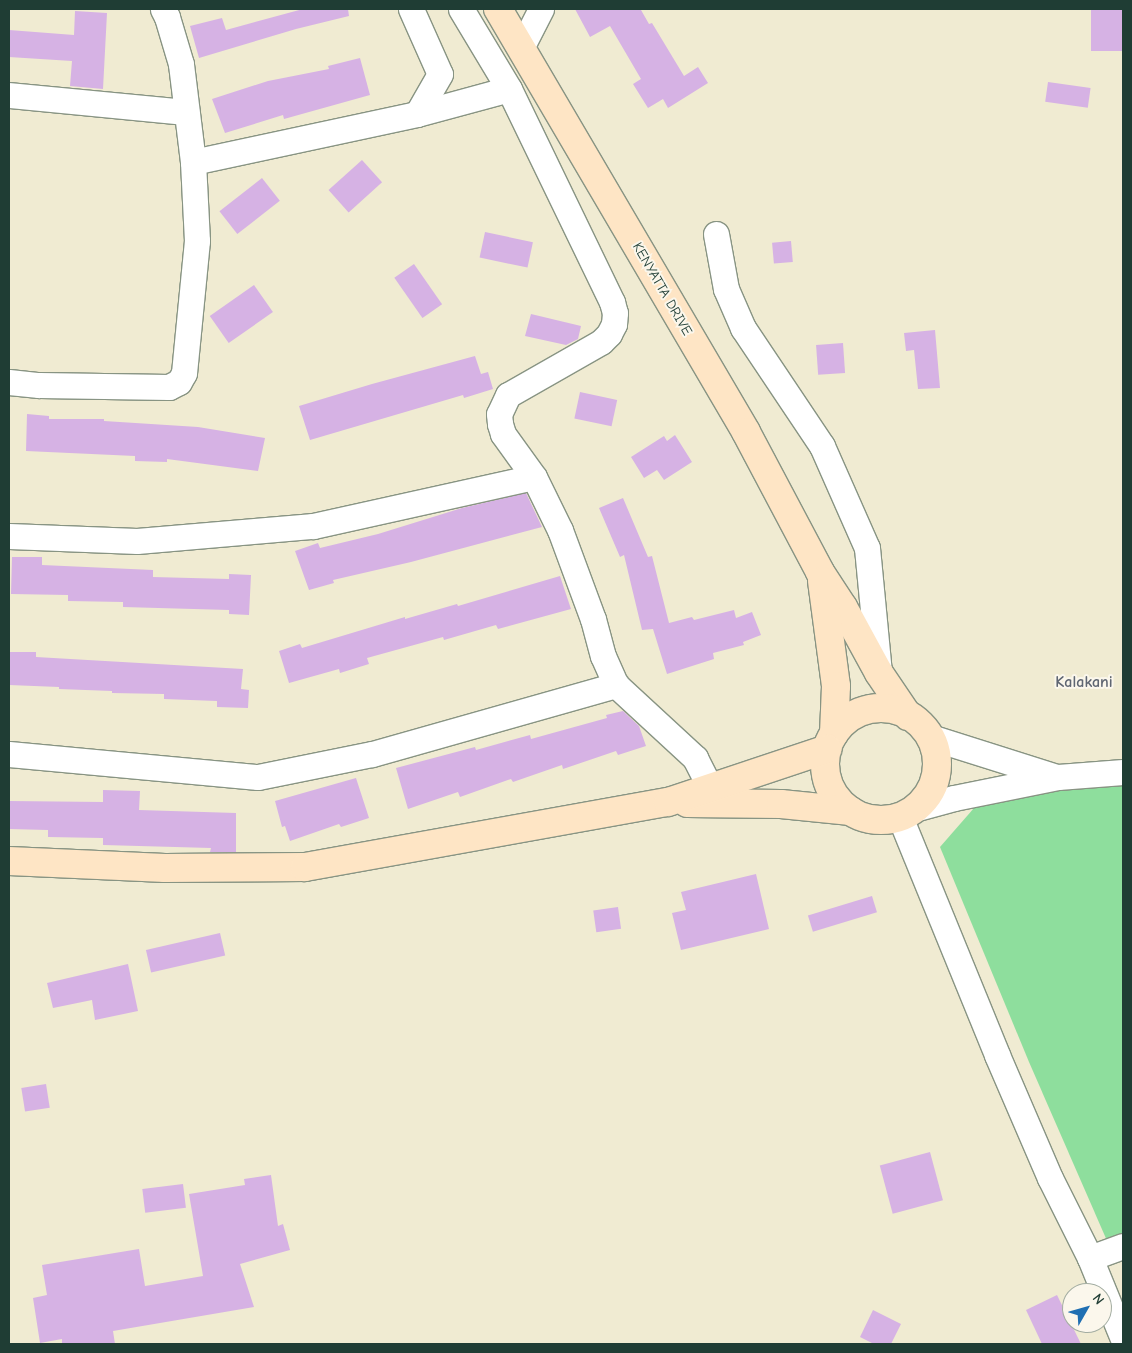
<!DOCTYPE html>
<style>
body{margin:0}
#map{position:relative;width:1132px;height:1353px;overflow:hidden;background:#f0ebd2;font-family:"Comic Neue",sans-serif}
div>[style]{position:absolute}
.green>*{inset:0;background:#8ede9d}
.building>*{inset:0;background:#d6b2e4;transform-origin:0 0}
.roads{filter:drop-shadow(1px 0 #889483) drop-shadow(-1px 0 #889483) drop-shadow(0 1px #889483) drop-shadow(0 -1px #889483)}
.minor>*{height:25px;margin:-12.5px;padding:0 12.5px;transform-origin:12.5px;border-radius:12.5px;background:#fff}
.secondary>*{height:28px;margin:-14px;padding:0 14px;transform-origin:14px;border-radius:14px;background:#fee5c5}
.secondary>.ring{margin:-14px;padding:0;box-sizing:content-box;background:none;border:28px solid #fee5c5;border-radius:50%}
span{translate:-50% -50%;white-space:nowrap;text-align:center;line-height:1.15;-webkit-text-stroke:4px #fbf7ec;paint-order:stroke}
.street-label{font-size:14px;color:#1f3d34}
.quarter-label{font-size:16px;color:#5f6672;font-weight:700}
.frame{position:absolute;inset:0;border:10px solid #1f3d34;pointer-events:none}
.north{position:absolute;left:1062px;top:1283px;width:50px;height:50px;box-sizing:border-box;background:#fbf7ec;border:1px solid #a3ada2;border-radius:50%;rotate:52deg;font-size:14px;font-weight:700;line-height:20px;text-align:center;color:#1f3d34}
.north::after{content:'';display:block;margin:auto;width:18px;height:22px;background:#1f6fb2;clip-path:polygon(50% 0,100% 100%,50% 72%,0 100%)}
</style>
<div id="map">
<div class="green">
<i style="clip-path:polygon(1123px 783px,1123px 1238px,1108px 1243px,1029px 1062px,940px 847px,981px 800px,1043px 789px)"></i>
</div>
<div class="building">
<i style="clip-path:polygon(303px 9px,348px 9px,349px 16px,296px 29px,199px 58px,190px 26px,222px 18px,226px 30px)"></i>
<i style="clip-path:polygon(575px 9px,643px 9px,641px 10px,649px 24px,652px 23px,684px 76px,698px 67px,708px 83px,668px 108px,663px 99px,648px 108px,633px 84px,641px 79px,610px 26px,590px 37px)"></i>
<i style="left:1091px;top:9px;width:32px;height:42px"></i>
<i style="clip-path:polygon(75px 11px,107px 13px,103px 89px,70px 86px,72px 61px,9px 57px,9px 30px,74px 35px)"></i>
<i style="clip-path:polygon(360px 58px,370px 95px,284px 119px,283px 115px,225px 133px,212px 99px,268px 81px,329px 69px,328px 66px)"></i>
<i style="left:1048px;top:82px;width:43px;height:20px;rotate:8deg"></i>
<i style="left:362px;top:160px;width:30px;height:45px;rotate:48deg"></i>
<i style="left:262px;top:178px;width:29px;height:54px;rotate:52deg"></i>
<i style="left:485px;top:232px;width:49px;height:26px;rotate:12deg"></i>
<i style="left:791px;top:241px;width:21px;height:19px;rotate:85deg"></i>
<i style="left:414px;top:264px;width:49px;height:24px;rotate:55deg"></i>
<i style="left:254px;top:285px;width:33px;height:54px;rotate:55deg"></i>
<i style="clip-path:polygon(531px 314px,581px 326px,578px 339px,566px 345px,525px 336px)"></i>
<i style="clip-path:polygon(935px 330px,940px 388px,918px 389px,914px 350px,906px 351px,904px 333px)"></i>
<i style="left:843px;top:343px;width:30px;height:27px;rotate:86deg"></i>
<i style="clip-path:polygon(475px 356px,481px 374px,488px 372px,493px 389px,464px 398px,463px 395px,310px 440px,299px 406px,372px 384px)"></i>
<i style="left:580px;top:392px;width:38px;height:27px;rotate:12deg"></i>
<i style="clip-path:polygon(27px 414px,49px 416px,49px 419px,104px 419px,104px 421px,198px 427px,265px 438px,258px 471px,167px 459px,167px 462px,135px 461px,135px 456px,26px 451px)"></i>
<i style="clip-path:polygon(675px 435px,692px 462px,664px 480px,657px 470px,644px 478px,631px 457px,664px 436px,667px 441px)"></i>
<i style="clip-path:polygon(526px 493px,542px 527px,411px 562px,333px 580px,334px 583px,309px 590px,295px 551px,318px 543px,320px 548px,378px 534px,462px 508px)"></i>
<i style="clip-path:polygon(623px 498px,648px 557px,652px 556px,669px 623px,692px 617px,694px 620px,734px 610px,736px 618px,752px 612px,761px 635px,743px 642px,744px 645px,713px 653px,714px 659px,667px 674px,653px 629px,642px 630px,624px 555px,620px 557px,599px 508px)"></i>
<i style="clip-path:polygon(12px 557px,42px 557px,42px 565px,153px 570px,153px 577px,229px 579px,229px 574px,251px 575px,249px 615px,229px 614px,229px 610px,123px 607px,123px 602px,68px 601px,68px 595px,11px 594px)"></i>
<i style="clip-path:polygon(560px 576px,571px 609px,498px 629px,496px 625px,444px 640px,443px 637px,367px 658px,369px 664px,340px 673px,339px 669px,289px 683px,279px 651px,300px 644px,302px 648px,405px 617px,405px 619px,457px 604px,458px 606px)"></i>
<i style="clip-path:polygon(9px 652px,36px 652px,36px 657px,243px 669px,241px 689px,249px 690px,248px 708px,217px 707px,217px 701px,164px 699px,164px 694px,112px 693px,112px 691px,59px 689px,59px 687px,9px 685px)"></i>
<i style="clip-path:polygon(623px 711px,639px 726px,646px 746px,618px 755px,616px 751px,563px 769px,562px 765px,513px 782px,511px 779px,460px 797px,458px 792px,408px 809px,396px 768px,475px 747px,476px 750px,530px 735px,531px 739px,607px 718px,606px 715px)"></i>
<i style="clip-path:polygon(356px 778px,369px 818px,341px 827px,339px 824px,290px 841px,285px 826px,282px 827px,275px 801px)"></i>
<i style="clip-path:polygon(103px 790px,140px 791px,139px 810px,236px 813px,236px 852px,210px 852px,211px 848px,103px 845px,103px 838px,48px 837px,48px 830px,9px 829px,9px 801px,103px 802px)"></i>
<i style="clip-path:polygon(756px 874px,769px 929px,681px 950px,672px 913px,686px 910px,681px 892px)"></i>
<i style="left:872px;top:896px;width:17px;height:67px;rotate:73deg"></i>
<i style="left:618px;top:907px;width:22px;height:25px;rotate:82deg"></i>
<i style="left:220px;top:933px;width:23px;height:76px;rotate:77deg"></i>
<i style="clip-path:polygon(128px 964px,138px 1011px,95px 1020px,92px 1000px,53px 1008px,47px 983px)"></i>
<i style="left:46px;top:1084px;width:24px;height:25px;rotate:81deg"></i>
<i style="left:930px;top:1152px;width:50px;height:52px;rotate:75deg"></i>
<i style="clip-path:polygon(271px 1175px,278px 1226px,283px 1224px,290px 1250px,240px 1264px,254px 1307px,113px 1331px,115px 1344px,62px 1344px,62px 1339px,40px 1343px,33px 1298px,47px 1295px,42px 1265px,139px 1249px,145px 1286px,203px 1276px,189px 1194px,245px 1185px,244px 1179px)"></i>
<i style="left:183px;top:1184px;width:24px;height:41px;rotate:83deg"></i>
<i style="clip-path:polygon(1057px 1295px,1081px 1344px,1042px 1344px,1026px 1310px)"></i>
<i style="clip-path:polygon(873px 1310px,901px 1324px,891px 1344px,874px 1344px,860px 1337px)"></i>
</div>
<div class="roads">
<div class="minor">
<i style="left:411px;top:9px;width:71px;rotate:66deg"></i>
<i style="left:440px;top:74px;width:46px;rotate:119.9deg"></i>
<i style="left:461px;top:9px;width:93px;rotate:59deg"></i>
<i style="left:509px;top:89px;width:237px;rotate:64.2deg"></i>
<i style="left:612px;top:302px;width:11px;rotate:75deg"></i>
<i style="left:615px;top:313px;width:11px;rotate:95deg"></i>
<i style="left:614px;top:324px;width:11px;rotate:117deg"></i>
<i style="left:609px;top:334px;width:11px;rotate:135deg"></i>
<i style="left:601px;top:342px;width:107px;rotate:150.3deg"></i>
<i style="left:508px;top:395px;width:21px;rotate:115deg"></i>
<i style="left:499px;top:414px;width:10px;rotate:84deg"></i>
<i style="left:500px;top:424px;width:10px;rotate:73deg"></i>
<i style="left:503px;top:434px;width:53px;rotate:54.2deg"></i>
<i style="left:534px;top:477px;width:59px;rotate:63.9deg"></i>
<i style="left:560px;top:530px;width:95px;rotate:69.7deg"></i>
<i style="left:593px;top:619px;width:38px;rotate:75deg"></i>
<i style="left:603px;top:656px;width:32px;rotate:66deg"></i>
<i style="left:616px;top:685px;width:108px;rotate:42.7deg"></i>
<i style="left:695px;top:758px;width:34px;rotate:63deg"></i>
<i style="left:521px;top:48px;width:44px;rotate:-62.9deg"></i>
<i style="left:9px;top:95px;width:178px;rotate:5.5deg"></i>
<i style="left:193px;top:162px;width:229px;rotate:-12.1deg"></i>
<i style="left:417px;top:114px;width:95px;rotate:-15.2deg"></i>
<i style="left:716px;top:234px;width:56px;rotate:79.7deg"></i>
<i style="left:726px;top:289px;width:43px;rotate:66.4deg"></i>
<i style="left:743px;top:328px;width:142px;rotate:56.2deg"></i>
<i style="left:822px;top:446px;width:111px;rotate:66.2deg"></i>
<i style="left:867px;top:548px;width:126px;rotate:84.5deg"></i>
<i style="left:9px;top:382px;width:30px;rotate:6deg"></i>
<i style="left:39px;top:385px;width:130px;rotate:0.9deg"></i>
<i style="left:169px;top:387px;width:11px;rotate:-27deg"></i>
<i style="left:179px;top:382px;width:10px;rotate:-61deg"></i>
<i style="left:184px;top:373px;width:133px;rotate:-84.4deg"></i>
<i style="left:197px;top:241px;width:79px;rotate:-92.9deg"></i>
<i style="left:193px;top:162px;width:99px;rotate:-97deg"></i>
<i style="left:181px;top:64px;width:49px;rotate:-106.6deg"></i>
<i style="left:167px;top:17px;width:9px;rotate:-117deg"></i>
<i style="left:9px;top:536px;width:128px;rotate:2.2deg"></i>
<i style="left:137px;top:541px;width:177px;rotate:-4.9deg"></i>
<i style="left:313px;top:526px;width:226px;rotate:-12.5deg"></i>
<i style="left:930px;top:737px;width:130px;rotate:17.5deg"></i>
<i style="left:9px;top:754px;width:250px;rotate:5.3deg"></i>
<i style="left:258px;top:777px;width:116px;rotate:-11.4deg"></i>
<i style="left:372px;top:754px;width:254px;rotate:-15.8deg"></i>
<i style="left:914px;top:809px;width:41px;rotate:-15.4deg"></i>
<i style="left:954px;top:798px;width:106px;rotate:-11.4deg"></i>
<i style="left:1058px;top:777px;width:65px;rotate:-4.4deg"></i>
<i style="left:900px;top:817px;width:257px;rotate:67.8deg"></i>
<i style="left:997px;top:1055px;width:134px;rotate:66.7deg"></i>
<i style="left:1050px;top:1178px;width:89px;rotate:63.4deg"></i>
<i style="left:1090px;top:1258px;width:87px;rotate:67.8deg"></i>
<i style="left:1090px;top:1258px;width:35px;rotate:-20deg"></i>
</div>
<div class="secondary">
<i style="left:498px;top:9px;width:490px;rotate:59.6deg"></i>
<i style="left:746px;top:432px;width:158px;rotate:62.1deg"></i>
<i style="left:820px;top:572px;width:42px;rotate:56.7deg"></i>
<i style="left:843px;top:607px;width:75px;rotate:61.4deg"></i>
<i style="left:879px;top:673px;width:52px;rotate:56deg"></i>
<i style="left:822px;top:581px;width:106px;rotate:82.4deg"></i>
<i style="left:836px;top:686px;width:48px;rotate:92.4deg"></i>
<i class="ring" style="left:825px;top:708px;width:84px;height:84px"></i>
<i style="left:687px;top:803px;width:94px;rotate:0.6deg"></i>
<i style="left:781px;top:804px;width:70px;rotate:5.7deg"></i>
<i style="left:9px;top:861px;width:156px;rotate:2.6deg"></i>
<i style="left:165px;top:868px;width:140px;rotate:-0.4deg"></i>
<i style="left:305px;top:867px;width:369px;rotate:-10.2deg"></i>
<i style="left:668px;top:802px;width:168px;rotate:-18.4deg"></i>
</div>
</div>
<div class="street-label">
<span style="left:662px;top:289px;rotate:60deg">KENYATTA DRIVE</span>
</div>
<div class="quarter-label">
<span style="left:1084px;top:682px">Kalakani</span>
</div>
<div class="frame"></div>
<div class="north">N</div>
</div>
